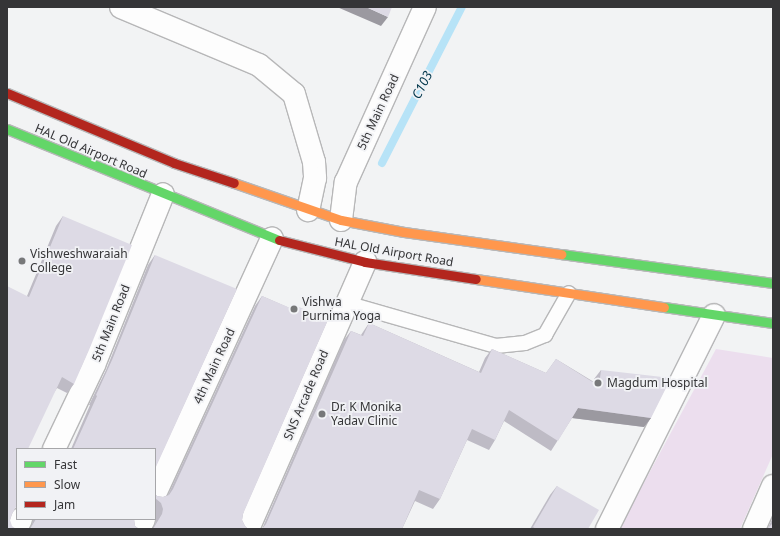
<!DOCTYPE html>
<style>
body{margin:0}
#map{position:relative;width:780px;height:536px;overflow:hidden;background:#f2f3f4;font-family:"Noto Sans",sans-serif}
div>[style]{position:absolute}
.green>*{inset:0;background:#ecdeee}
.stream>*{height:8px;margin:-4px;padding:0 4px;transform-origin:4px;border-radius:4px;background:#b7e3f7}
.roads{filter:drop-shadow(1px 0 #b7b7b8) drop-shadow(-1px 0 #b7b7b8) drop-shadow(0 1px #b7b7b8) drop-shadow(0 -1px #b7b7b8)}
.lane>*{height:14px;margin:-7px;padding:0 7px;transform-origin:7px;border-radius:7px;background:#fdfdfd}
.street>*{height:22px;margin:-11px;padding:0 11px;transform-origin:11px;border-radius:11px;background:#fdfdfd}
.fast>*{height:9px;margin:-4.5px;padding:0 4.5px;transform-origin:4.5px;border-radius:4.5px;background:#63d668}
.slow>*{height:9px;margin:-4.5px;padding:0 4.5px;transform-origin:4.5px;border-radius:4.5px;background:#ff974d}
.jam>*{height:9px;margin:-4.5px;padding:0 4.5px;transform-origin:4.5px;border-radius:4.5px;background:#b3261e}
.wall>*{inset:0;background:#bebbc5}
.shaded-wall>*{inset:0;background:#9b99a0}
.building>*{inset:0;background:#dddae5}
.dots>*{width:11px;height:11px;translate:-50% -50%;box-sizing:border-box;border:2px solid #f1f2f5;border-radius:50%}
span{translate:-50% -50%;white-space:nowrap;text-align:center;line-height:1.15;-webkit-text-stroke:3.5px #f1f2f5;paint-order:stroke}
.street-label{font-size:12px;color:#353537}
.poi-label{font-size:12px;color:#353537}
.left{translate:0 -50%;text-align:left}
.water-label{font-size:13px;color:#00364a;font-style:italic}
.frame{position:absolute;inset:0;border:8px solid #353537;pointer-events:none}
.legend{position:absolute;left:16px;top:448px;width:140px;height:72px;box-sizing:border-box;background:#f1f2f5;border:1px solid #a6a6a9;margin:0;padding:5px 7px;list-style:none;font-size:12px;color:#353537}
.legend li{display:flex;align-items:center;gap:8px;height:20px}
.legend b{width:20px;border:1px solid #a6a6a9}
</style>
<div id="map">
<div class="green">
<i style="clip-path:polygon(716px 349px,773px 358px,773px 454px,740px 529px,619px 529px)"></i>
</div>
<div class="stream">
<i style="left:382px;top:163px;width:175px;rotate:-62.9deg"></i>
</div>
<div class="roads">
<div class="lane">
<i style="left:346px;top:303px;width:156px;rotate:16deg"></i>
<i style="left:496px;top:346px;width:29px;rotate:-6deg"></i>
<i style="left:525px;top:343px;width:22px;rotate:-22deg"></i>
<i style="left:545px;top:335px;width:48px;rotate:-60.3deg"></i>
</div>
<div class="street">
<i style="left:121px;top:7px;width:150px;rotate:22.8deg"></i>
<i style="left:259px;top:65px;width:45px;rotate:39.6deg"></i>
<i style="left:294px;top:94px;width:71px;rotate:73.6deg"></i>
<i style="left:314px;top:162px;width:16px;rotate:86deg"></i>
<i style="left:315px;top:178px;width:33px;rotate:102deg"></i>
<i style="left:341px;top:220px;width:38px;rotate:-83deg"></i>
<i style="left:346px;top:182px;width:192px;rotate:-65.7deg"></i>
<i style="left:54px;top:449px;width:93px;rotate:-64.5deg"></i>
<i style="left:94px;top:365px;width:184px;rotate:-68deg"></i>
<i style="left:155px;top:494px;width:281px;rotate:-65.4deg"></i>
<i style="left:16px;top:529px;width:11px;rotate:-63deg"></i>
<i style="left:139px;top:529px;width:11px;rotate:-63deg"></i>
<i style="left:248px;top:529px;width:292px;rotate:-66.3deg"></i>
<i style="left:607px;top:529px;width:239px;rotate:-63.4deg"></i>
<i style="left:754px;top:529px;width:47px;rotate:-66.2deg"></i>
</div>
<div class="fast">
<i style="left:7px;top:129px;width:294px;rotate:22.2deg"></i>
<i style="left:561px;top:254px;width:214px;rotate:7.8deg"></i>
<i style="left:664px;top:307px;width:110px;rotate:8.4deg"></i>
</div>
<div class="slow">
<i style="left:234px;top:183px;width:113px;rotate:19.1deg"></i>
<i style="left:341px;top:220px;width:64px;rotate:10.8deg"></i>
<i style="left:404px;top:232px;width:159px;rotate:8deg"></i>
<i style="left:476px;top:279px;width:190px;rotate:8.5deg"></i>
</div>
<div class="jam">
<i style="left:7px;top:93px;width:181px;rotate:22.7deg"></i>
<i style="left:174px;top:163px;width:63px;rotate:18.4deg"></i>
<i style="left:279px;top:240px;width:89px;rotate:14.3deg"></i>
<i style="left:365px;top:262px;width:112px;rotate:8.7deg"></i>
</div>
</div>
<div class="wall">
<i style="clip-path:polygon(63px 216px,74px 384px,67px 393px,57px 388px,17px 449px,15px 508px,12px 514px,7px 529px,27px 296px,56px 226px)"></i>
<i style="clip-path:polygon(155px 255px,155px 449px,71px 449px,90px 405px,89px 405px,106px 370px,148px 265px)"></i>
<i style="clip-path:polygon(262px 296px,294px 310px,297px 306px,243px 514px,242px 520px,245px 526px,248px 529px,152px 529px,155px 524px,156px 519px,155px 514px,155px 494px,157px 496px,163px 497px,168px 495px,255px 306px)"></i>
<i style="clip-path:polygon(369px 323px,479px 372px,485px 358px,492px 349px,546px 373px,556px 359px,594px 382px,594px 379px,601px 370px,651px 418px,644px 427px,572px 418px,551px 451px,504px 421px,495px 440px,489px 450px,467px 440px,440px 499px,433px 509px,415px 501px,402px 529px,262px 529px,344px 340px,351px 331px,361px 335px)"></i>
<i style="clip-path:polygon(557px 486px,588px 529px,530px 529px,550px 495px)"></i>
<i style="clip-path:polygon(773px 517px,773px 529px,768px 528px)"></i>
<i style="clip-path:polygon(33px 519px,134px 519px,135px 526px,139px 529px,29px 529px,32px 524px)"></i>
</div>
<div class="shaded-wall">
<i style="clip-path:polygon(337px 7px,366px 7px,388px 17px,381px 26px)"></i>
<i style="clip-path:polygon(578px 408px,651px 418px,644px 427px,572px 418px)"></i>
</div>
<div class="building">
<i style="clip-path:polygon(366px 7px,392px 7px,388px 17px)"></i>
<i style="clip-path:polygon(63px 216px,132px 245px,89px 350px,74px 384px,62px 377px,28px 449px,17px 449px,17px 505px,12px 514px,10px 520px,12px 526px,16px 529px,7px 529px,7px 286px,29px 297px)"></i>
<i style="clip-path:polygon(155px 255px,237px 289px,155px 469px,155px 449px,73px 449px,97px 396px,96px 395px,112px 360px)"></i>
<i style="clip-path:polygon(262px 296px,295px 310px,297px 306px,328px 320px,243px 514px,242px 520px,245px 526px,248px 529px,153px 529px,162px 514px,163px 509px,161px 503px,155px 498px,155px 494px,157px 496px,163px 497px,169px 495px,173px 489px)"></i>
<i style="clip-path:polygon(369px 323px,481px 373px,492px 349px,546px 373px,556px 359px,599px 386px,601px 370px,671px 378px,651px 418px,578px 408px,558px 441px,509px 410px,495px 440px,472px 429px,440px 499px,419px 490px,402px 529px,262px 529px,266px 524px,351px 331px,363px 336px)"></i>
<i style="clip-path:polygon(557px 486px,599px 510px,588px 529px,536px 529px,533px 527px)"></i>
<i style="clip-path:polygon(36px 519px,134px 519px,135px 526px,139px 529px,30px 529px)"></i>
<i style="clip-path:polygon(773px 523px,773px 529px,767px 529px)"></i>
</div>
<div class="dots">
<i style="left:22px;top:261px;background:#777879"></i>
<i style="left:294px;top:309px;background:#777879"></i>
<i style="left:598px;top:383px;background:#777879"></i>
<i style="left:322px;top:414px;background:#777879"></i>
</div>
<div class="street-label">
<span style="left:378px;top:112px;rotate:-65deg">5th Main Road</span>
<span style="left:91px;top:151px;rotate:23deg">HAL Old Airport Road</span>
<span style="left:394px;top:252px;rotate:10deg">HAL Old Airport Road</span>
<span style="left:111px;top:323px;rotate:-68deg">5th Main Road</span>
<span style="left:214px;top:366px;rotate:-65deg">4th Main Road</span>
<span style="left:306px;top:395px;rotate:-67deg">SNS Arcade Road</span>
</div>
<div class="poi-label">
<span class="left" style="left:30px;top:261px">Vishweshwaraiah<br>College</span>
<span class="left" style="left:302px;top:309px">Vishwa<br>Purnima Yoga</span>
<span class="left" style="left:607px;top:383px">Magdum Hospital</span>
<span class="left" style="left:331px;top:414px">Dr. K Monika<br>Yadav Clinic</span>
</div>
<div class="water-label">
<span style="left:422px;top:85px;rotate:-63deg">C103</span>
</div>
<div class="frame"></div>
<ul class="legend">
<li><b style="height:5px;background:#63d668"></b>Fast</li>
<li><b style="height:5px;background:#ff974d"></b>Slow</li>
<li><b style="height:5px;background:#b3261e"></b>Jam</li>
</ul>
</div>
